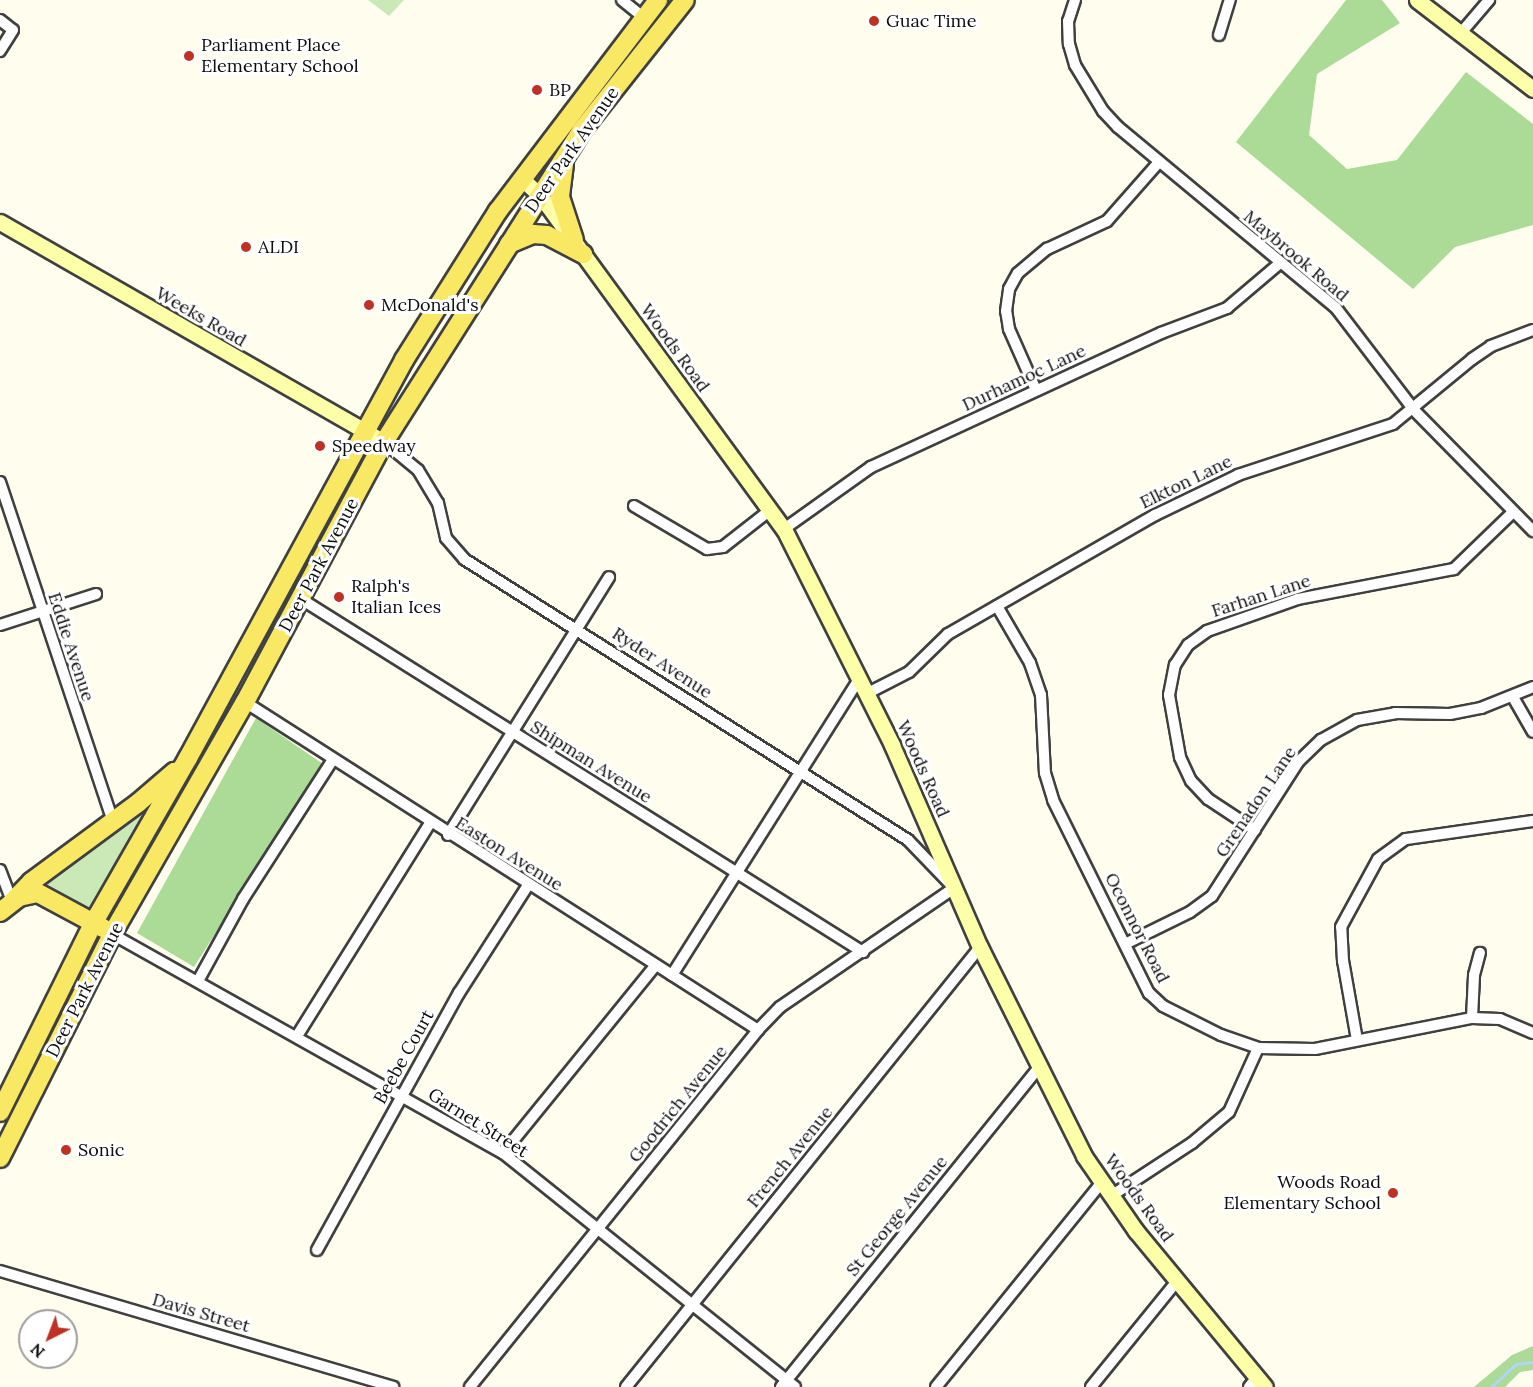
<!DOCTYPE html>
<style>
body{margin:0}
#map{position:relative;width:1533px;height:1387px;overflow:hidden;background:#fffeee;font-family:Lora,serif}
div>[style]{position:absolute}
.green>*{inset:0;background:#cbe9b7}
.forest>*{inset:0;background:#acda97}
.stream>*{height:3px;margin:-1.5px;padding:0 1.5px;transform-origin:1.5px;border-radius:1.5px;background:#b2d4f6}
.roads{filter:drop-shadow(2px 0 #404040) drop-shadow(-2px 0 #404040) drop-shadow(0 2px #404040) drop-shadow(0 -2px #404040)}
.street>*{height:10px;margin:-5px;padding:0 5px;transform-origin:5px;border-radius:5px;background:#fff}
.secondary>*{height:15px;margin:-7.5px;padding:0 7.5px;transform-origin:7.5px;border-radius:7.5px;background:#fdffa9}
.primary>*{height:18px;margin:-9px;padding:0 9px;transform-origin:9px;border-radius:9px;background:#f9e864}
.dots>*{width:16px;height:16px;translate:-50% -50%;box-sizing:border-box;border:3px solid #fff;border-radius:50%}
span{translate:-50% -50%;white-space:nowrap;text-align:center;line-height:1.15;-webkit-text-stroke:6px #fff;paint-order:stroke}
.poi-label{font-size:18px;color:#0d0d0d}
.left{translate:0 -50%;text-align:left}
.right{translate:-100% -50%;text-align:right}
.street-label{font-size:18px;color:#0d0d0d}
.north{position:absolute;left:18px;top:1309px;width:60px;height:60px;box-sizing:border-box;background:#fff;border:2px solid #9e9e9e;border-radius:50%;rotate:222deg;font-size:16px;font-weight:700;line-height:24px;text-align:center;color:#0d0d0d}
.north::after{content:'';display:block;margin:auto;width:21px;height:27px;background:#be3124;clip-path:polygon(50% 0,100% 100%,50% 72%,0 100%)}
</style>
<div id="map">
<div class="green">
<i style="clip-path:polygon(368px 0,404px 0,389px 16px)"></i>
<i style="clip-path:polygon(138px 811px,145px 815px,92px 910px,48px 885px,48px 880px)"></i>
</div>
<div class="forest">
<i style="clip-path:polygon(1346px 0,1382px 0,1400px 23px,1317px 74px,1309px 135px,1347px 169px,1397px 160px,1466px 72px,1533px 124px,1533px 225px,1455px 247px,1413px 289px,1236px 142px)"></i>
<i style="clip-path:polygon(256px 718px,323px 764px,194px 967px,137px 933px)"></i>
<i style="clip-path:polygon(1533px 1346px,1533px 1370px,1520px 1372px,1505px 1387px,1474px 1387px,1512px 1355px)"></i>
</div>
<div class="stream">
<i style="left:1491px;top:1387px;width:34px;rotate:-43deg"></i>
<i style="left:1516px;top:1364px;width:17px;rotate:-7deg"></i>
</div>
<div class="roads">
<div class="street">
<i style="left:622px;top:0;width:27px;rotate:39deg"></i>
<i style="left:1075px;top:0;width:22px;rotate:108deg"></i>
<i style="left:1068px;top:21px;width:23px;rotate:88deg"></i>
<i style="left:1069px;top:44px;width:22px;rotate:74deg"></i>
<i style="left:1075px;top:65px;width:54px;rotate:58.7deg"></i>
<i style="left:1103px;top:111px;width:22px;rotate:47deg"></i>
<i style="left:1118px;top:127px;width:283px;rotate:39.7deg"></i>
<i style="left:1336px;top:308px;width:128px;rotate:52.6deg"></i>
<i style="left:1414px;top:410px;width:170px;rotate:45.5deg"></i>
<i style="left:0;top:20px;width:16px;rotate:38deg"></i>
<i style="left:13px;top:30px;width:25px;rotate:122deg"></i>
<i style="left:1460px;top:34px;width:45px;rotate:-49.5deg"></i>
<i style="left:1219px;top:35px;width:37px;rotate:-73deg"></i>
<i style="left:1036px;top:390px;width:67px;rotate:-113.9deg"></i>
<i style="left:1009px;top:329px;width:18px;rotate:-99deg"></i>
<i style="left:1006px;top:311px;width:22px;rotate:-82deg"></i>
<i style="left:1009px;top:289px;width:18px;rotate:-61deg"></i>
<i style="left:1018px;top:273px;width:38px;rotate:-40deg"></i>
<i style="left:1047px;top:249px;width:66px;rotate:-25deg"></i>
<i style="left:1107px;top:221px;width:79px;rotate:-48.6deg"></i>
<i style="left:384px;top:442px;width:44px;rotate:39.5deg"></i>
<i style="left:418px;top:470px;width:39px;rotate:59deg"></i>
<i style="left:438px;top:503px;width:36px;rotate:77deg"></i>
<i style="left:446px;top:538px;width:28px;rotate:49deg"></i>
<i style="left:464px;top:559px;width:525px;rotate:32.33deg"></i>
<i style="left:908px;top:840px;width:66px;rotate:46.2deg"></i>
<i style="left:954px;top:888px;width:211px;rotate:145.6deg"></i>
<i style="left:780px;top:1007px;width:32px;rotate:134deg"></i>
<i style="left:758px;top:1030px;width:459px;rotate:128.9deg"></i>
<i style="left:0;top:482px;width:358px;rotate:71.6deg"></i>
<i style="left:634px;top:506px;width:85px;rotate:30.5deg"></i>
<i style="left:707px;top:549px;width:16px;rotate:-7deg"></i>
<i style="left:723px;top:547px;width:58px;rotate:-38deg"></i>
<i style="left:784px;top:529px;width:107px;rotate:-35.5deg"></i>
<i style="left:871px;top:467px;width:319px;rotate:-24.8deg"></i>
<i style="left:1161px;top:333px;width:71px;rotate:-20.7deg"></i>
<i style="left:1227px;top:308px;width:70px;rotate:-40.3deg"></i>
<i style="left:301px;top:599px;width:664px;rotate:32.13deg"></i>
<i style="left:997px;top:606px;width:66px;rotate:59.9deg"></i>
<i style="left:1030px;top:663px;width:34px;rotate:71deg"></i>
<i style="left:1041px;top:695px;width:78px;rotate:87.1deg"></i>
<i style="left:1045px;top:773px;width:28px;rotate:73deg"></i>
<i style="left:1053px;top:800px;width:216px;rotate:63.6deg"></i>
<i style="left:1149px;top:993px;width:19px;rotate:43deg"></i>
<i style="left:1163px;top:1006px;width:65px;rotate:26.6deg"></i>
<i style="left:1221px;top:1035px;width:39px;rotate:19deg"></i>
<i style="left:1258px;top:1048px;width:57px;rotate:1deg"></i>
<i style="left:1315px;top:1049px;width:160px;rotate:-11.2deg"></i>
<i style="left:1472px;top:1018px;width:28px;rotate:2deg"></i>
<i style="left:1500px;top:1019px;width:36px;rotate:23deg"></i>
<i style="left:0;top:625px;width:101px;rotate:-17.9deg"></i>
<i style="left:866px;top:694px;width:48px;rotate:-27.1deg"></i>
<i style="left:909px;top:672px;width:54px;rotate:-44.3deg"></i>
<i style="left:948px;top:634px;width:239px;rotate:-29.9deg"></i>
<i style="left:1155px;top:515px;width:92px;rotate:-25.7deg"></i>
<i style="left:1238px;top:475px;width:163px;rotate:-18.2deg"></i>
<i style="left:1393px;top:424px;width:102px;rotate:-39.4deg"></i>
<i style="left:1472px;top:359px;width:23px;rotate:-34deg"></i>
<i style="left:1491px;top:346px;width:45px;rotate:-20.9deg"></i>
<i style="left:1513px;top:697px;width:40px;rotate:60.3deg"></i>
<i style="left:245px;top:702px;width:609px;rotate:32.59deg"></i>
<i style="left:1255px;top:830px;width:56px;rotate:-146.6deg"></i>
<i style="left:1208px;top:799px;width:25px;rotate:-133deg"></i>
<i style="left:1191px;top:781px;width:26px;rotate:-115deg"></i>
<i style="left:1180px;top:757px;width:63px;rotate:-100.1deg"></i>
<i style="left:1169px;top:695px;width:31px;rotate:-79deg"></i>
<i style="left:1175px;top:665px;width:24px;rotate:-57deg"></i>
<i style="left:1188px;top:645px;width:24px;rotate:-36deg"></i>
<i style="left:1207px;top:631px;width:96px;rotate:-19.4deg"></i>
<i style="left:1298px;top:599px;width:159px;rotate:-10.9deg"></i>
<i style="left:1454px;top:569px;width:82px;rotate:-44deg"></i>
<i style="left:448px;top:835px;width:304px;rotate:-58deg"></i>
<i style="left:0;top:870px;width:34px;rotate:69deg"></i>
<i style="left:112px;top:934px;width:448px;rotate:29.3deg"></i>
<i style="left:503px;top:1153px;width:374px;rotate:38.7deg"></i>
<i style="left:1125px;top:944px;width:72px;rotate:-26.2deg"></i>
<i style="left:1190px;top:912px;width:27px;rotate:-36deg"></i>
<i style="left:1212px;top:896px;width:159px;rotate:-57.3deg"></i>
<i style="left:1298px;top:762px;width:32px;rotate:-44deg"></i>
<i style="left:1321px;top:740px;width:41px;rotate:-29.1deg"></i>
<i style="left:1357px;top:720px;width:39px;rotate:-10deg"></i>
<i style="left:1395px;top:713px;width:55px;rotate:1deg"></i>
<i style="left:1450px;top:714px;width:32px;rotate:-11deg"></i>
<i style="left:1481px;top:708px;width:56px;rotate:-22deg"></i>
<i style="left:672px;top:975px;width:350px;rotate:-57.7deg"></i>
<i style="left:198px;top:981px;width:94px;rotate:-61.2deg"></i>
<i style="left:243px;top:899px;width:164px;rotate:-57.2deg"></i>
<i style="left:1472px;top:1018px;width:43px;rotate:-87.3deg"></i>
<i style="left:1474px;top:975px;width:23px;rotate:-75deg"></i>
<i style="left:297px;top:1036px;width:251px;rotate:-58deg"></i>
<i style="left:1357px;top:1040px;width:80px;rotate:-100deg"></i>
<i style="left:1343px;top:961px;width:34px;rotate:-93deg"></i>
<i style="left:1341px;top:927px;width:77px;rotate:-61.4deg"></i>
<i style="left:1378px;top:859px;width:34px;rotate:-36deg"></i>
<i style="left:1406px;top:839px;width:128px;rotate:-8.1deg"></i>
<i style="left:503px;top:1153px;width:242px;rotate:-50.9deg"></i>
<i style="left:1111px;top:1196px;width:97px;rotate:-33.2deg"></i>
<i style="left:1192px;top:1143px;width:48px;rotate:-40deg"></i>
<i style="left:1229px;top:1112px;width:70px;rotate:-65.6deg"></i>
<i style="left:317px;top:1250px;width:294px;rotate:-61.1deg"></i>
<i style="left:459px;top:993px;width:128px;rotate:-57.4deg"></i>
<i style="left:0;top:1271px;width:410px;rotate:16.4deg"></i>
<i style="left:626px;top:1387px;width:565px;rotate:-51.18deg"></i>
<i style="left:781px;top:1387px;width:412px;rotate:-51.1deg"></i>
<i style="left:936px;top:1387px;width:264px;rotate:-51deg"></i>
<i style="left:1091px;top:1387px;width:136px;rotate:-50.9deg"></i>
<i style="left:1249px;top:1387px;width:13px;rotate:-51deg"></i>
</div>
<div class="secondary">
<i style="left:1417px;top:0;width:146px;rotate:37.5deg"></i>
<i style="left:522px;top:179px;width:24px;rotate:42deg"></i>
<i style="left:540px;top:195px;width:414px;rotate:53.9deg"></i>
<i style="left:784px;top:529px;width:241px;rotate:63.4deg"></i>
<i style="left:892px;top:745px;width:220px;rotate:66.5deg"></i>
<i style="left:980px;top:947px;width:233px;rotate:63.5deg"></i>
<i style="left:1084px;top:1156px;width:91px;rotate:55.3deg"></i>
<i style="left:1136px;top:1231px;width:202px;rotate:50.4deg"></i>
<i style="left:0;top:222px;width:443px;rotate:29.8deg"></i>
</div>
<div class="primary">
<i style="left:564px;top:164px;width:33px;rotate:97deg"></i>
<i style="left:560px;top:197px;width:45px;rotate:72deg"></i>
<i style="left:509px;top:244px;width:26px;rotate:-23deg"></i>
<i style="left:533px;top:234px;width:14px;rotate:4deg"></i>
<i style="left:547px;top:235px;width:41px;rotate:27.8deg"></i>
<i style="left:12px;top:902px;width:28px;rotate:-46deg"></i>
<i style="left:31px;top:882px;width:133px;rotate:-36.4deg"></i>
<i style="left:138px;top:803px;width:48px;rotate:-40.7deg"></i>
<i style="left:0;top:912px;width:24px;rotate:-38deg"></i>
<i style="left:19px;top:897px;width:19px;rotate:-12deg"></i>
<i style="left:38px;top:893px;width:74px;rotate:28.3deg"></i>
<i style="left:0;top:1112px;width:212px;rotate:-63.7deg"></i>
<i style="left:94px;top:922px;width:189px;rotate:-60.2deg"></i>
<i style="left:188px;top:758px;width:453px;rotate:-61.5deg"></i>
<i style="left:404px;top:360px;width:176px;rotate:-57.8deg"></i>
<i style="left:498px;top:211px;width:265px;rotate:-52.8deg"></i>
<i style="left:0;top:1158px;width:250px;rotate:-63.4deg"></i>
<i style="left:112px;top:934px;width:267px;rotate:-60.2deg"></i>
<i style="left:245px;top:702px;width:295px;rotate:-61.9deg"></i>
<i style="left:384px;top:442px;width:368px;rotate:-57.6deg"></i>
<i style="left:581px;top:131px;width:167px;rotate:-51.6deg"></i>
</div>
</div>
<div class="dots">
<i style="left:874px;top:21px;background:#be3124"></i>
<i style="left:189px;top:56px;background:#be3124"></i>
<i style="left:537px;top:90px;background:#be3124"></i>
<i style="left:246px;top:247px;background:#be3124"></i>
<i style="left:369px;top:305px;background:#be3124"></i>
<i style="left:320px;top:446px;background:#be3124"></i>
<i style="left:339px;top:597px;background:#be3124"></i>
<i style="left:66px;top:1150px;background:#be3124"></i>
<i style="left:1393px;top:1193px;background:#be3124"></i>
</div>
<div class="poi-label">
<span class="left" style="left:886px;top:21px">Guac Time</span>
<span class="left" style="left:201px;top:56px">Parliament Place<br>Elementary School</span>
<span class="left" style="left:549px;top:90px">BP</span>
<span class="left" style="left:258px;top:247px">ALDI</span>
<span class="left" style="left:381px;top:305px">McDonald's</span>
<span class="left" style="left:332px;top:446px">Speedway</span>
<span class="left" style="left:351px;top:597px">Ralph's<br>Italian Ices</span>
<span class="left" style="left:78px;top:1150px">Sonic</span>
<span class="right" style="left:1381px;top:1193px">Woods Road<br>Elementary School</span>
</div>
<div class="street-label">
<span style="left:572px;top:150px;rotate:-55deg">Deer Park Avenue</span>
<span style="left:1296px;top:256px;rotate:40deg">Maybrook Road</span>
<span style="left:201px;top:317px;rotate:30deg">Weeks Road</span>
<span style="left:675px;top:348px;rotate:54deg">Woods Road</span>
<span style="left:1024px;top:378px;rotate:-25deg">Durhamoc Lane</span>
<span style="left:1186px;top:482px;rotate:-26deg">Elkton Lane</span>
<span style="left:319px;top:565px;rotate:-62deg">Deer Park Avenue</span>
<span style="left:1261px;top:596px;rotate:-18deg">Farhan Lane</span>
<span style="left:71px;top:647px;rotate:72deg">Eddie Avenue</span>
<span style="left:662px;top:663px;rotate:33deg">Ryder Avenue</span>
<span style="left:591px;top:762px;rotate:32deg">Shipman Avenue</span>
<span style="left:923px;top:769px;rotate:66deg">Woods Road</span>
<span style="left:1256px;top:802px;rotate:-56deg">Grenadon Lane</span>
<span style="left:509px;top:854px;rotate:32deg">Easton Avenue</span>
<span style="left:1137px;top:928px;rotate:63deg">Oconnor Road</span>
<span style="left:85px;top:990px;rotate:-63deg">Deer Park Avenue</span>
<span style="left:404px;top:1057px;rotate:-61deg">Beebe Court</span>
<span style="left:678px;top:1104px;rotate:-51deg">Goodrich Avenue</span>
<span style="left:478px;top:1123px;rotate:32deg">Garnet Street</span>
<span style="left:790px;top:1157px;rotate:-51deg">French Avenue</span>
<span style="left:1139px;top:1198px;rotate:54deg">Woods Road</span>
<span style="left:897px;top:1216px;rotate:-51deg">St George Avenue</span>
<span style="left:201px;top:1313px;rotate:16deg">Davis Street</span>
</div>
<div class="north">N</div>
</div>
